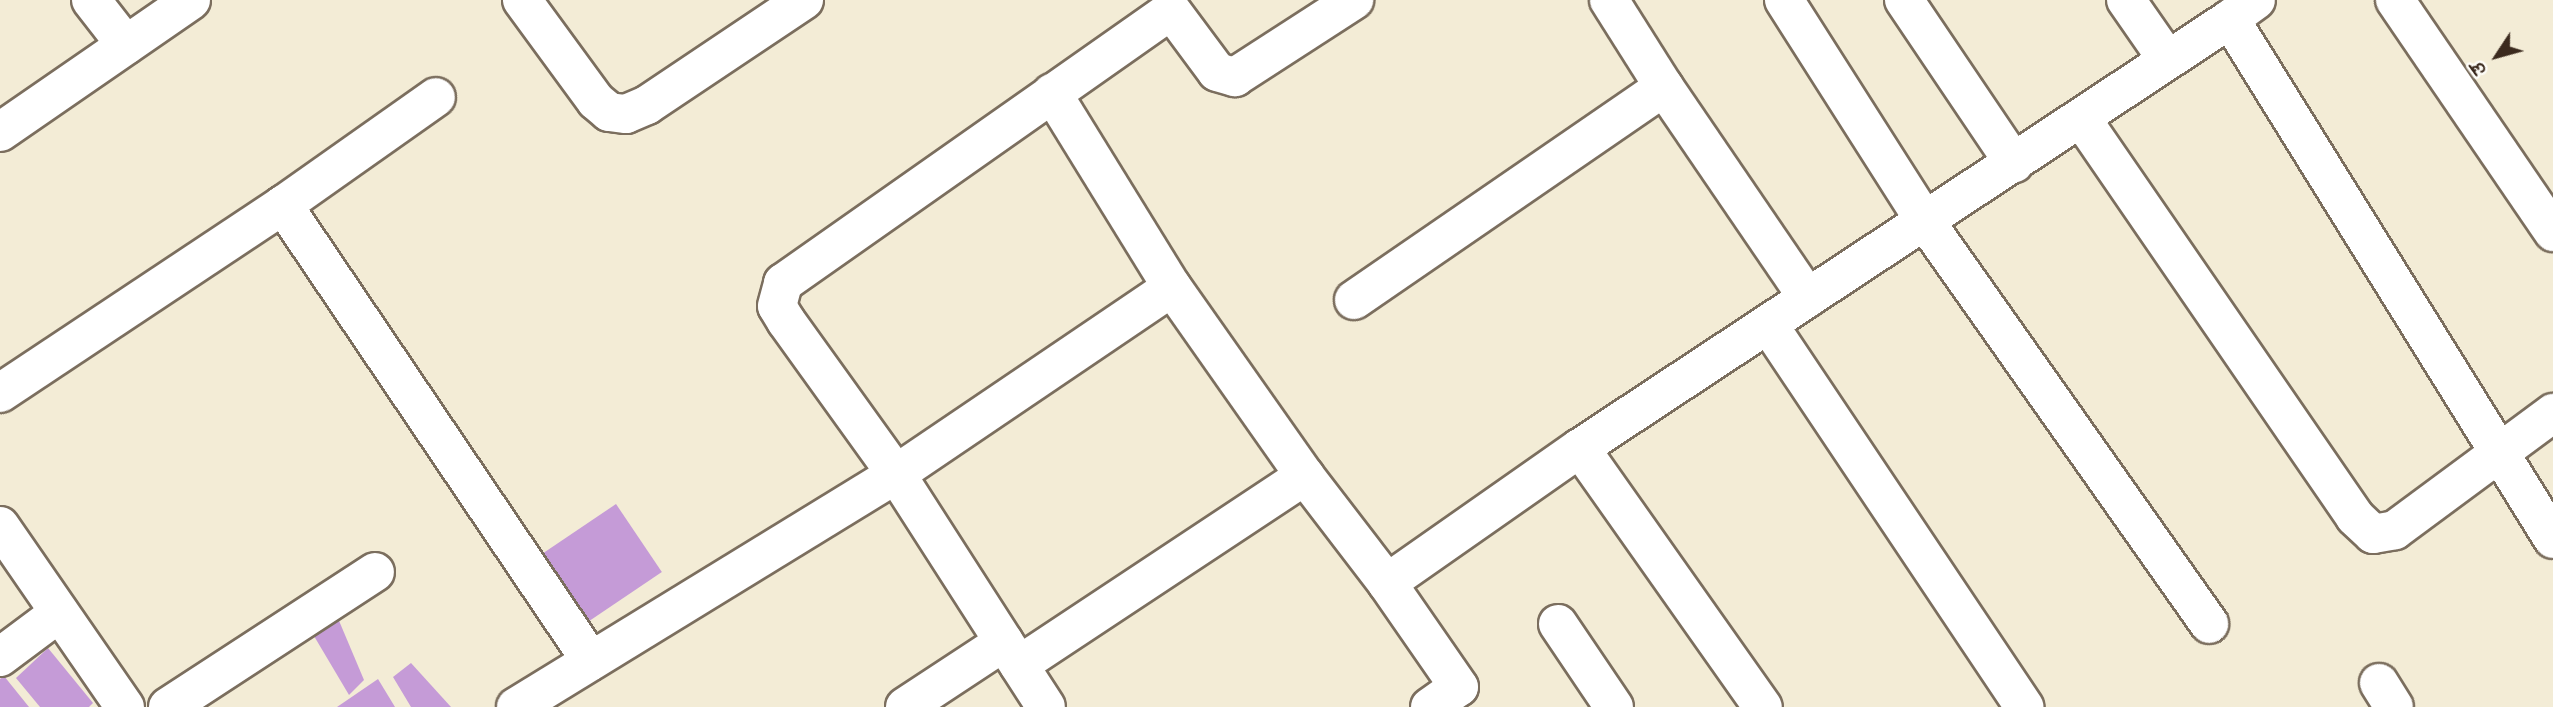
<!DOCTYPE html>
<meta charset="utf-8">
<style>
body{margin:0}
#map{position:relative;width:2553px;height:707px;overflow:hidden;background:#f3ecd6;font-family:Kalam,"Playpen Sans Deva",sans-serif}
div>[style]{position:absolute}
.building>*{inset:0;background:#c59bd7;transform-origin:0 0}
.roads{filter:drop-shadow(2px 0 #7b6e5e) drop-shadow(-2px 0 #7b6e5e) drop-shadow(0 2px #7b6e5e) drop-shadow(0 -2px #7b6e5e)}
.minor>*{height:38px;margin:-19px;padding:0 19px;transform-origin:19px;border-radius:19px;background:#fff}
span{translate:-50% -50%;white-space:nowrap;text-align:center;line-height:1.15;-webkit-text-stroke:6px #fdfcf7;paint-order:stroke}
.north{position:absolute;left:2462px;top:21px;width:70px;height:70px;-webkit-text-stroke:5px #fdfcf7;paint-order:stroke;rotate:234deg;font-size:19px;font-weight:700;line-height:28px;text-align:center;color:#3b2a1e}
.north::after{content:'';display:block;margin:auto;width:24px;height:32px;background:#3b2a1e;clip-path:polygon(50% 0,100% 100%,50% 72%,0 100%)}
</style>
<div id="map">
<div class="building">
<i style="left:616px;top:504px;width:82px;height:101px;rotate:56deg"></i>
<i style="clip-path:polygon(337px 616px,364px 680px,349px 695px,311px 631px)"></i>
<i style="clip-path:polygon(48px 648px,93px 703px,89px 707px,40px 707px,16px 678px)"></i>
<i style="clip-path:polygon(411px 663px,451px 707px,411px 707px,393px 677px)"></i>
<i style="clip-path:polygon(4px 676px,29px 707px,0 707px,0 679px)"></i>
<i style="clip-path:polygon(378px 679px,395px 707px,337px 707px)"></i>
</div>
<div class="roads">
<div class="minor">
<i style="left:91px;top:0;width:57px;rotate:52.1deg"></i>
<i style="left:522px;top:0;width:125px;rotate:53.8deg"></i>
<i style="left:596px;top:101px;width:17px;rotate:40deg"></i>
<i style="left:609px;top:112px;width:17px;rotate:7deg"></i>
<i style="left:626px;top:114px;width:23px;rotate:-23deg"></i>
<i style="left:647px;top:105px;width:189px;rotate:-33.8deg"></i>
<i style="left:1784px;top:0;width:262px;rotate:57.5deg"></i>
<i style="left:1925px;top:221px;width:493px;rotate:54.8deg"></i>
<i style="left:1904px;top:0;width:197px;rotate:56deg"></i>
<i style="left:2126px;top:0;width:72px;rotate:55.2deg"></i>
<i style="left:2395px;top:0;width:281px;rotate:55.7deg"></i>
<i style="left:2230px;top:19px;width:32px;rotate:-36deg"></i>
<i style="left:1664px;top:87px;width:255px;rotate:55.7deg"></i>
<i style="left:1052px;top:93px;width:228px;rotate:58.3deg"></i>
<i style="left:1172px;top:287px;width:231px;rotate:54.9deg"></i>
<i style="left:2081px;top:118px;width:484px;rotate:55.5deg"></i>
<i style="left:2355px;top:517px;width:25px;rotate:43deg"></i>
<i style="left:2373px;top:534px;width:22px;rotate:-10deg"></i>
<i style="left:2395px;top:530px;width:197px;rotate:-36.5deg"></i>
<i style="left:0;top:132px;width:232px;rotate:-34.6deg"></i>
<i style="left:283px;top:205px;width:550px;rotate:55.96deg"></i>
<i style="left:1354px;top:300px;width:376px;rotate:-34.5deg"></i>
<i style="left:1664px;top:87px;width:103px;rotate:-122.3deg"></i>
<i style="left:1768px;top:324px;width:461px;rotate:56.2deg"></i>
<i style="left:0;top:393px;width:340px;rotate:-33.6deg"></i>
<i style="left:283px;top:205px;width:187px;rotate:-35.2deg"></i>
<i style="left:1580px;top:448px;width:317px;rotate:54.8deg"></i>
<i style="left:0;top:526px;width:220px;rotate:55.4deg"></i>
<i style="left:1558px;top:624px;width:100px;rotate:56deg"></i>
<i style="left:1004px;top:642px;width:200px;rotate:-122.7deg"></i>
<i style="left:896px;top:474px;width:188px;rotate:-125.7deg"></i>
<i style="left:786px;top:321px;width:17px;rotate:-121deg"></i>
<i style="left:777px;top:306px;width:24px;rotate:-75deg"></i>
<i style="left:783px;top:283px;width:474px;rotate:-35.1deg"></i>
<i style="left:1171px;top:10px;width:77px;rotate:53.4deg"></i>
<i style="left:1217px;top:72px;width:19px;rotate:16deg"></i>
<i style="left:1235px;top:77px;width:142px;rotate:-32.9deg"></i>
<i style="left:0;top:657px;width:74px;rotate:-36.7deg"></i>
<i style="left:1019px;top:665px;width:343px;rotate:-33.5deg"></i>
<i style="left:1305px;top:476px;width:135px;rotate:52.5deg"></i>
<i style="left:2379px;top:683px;width:28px;rotate:58deg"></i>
<i style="left:168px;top:707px;width:247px;rotate:-33.1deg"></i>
<i style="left:516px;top:707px;width:446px;rotate:-31.5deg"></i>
<i style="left:896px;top:474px;width:333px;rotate:-34.1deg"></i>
<i style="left:905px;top:707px;width:118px;rotate:-33.3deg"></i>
<i style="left:1004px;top:642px;width:77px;rotate:57.1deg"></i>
<i style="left:1430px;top:707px;width:35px;rotate:-35deg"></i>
<i style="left:1459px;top:687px;width:126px;rotate:-124.7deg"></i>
<i style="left:1387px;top:583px;width:236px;rotate:-35deg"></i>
<i style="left:1580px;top:448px;width:779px;rotate:-33.42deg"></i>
<i style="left:2230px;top:19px;width:612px;rotate:58.15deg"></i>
</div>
</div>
<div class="north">उ</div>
</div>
